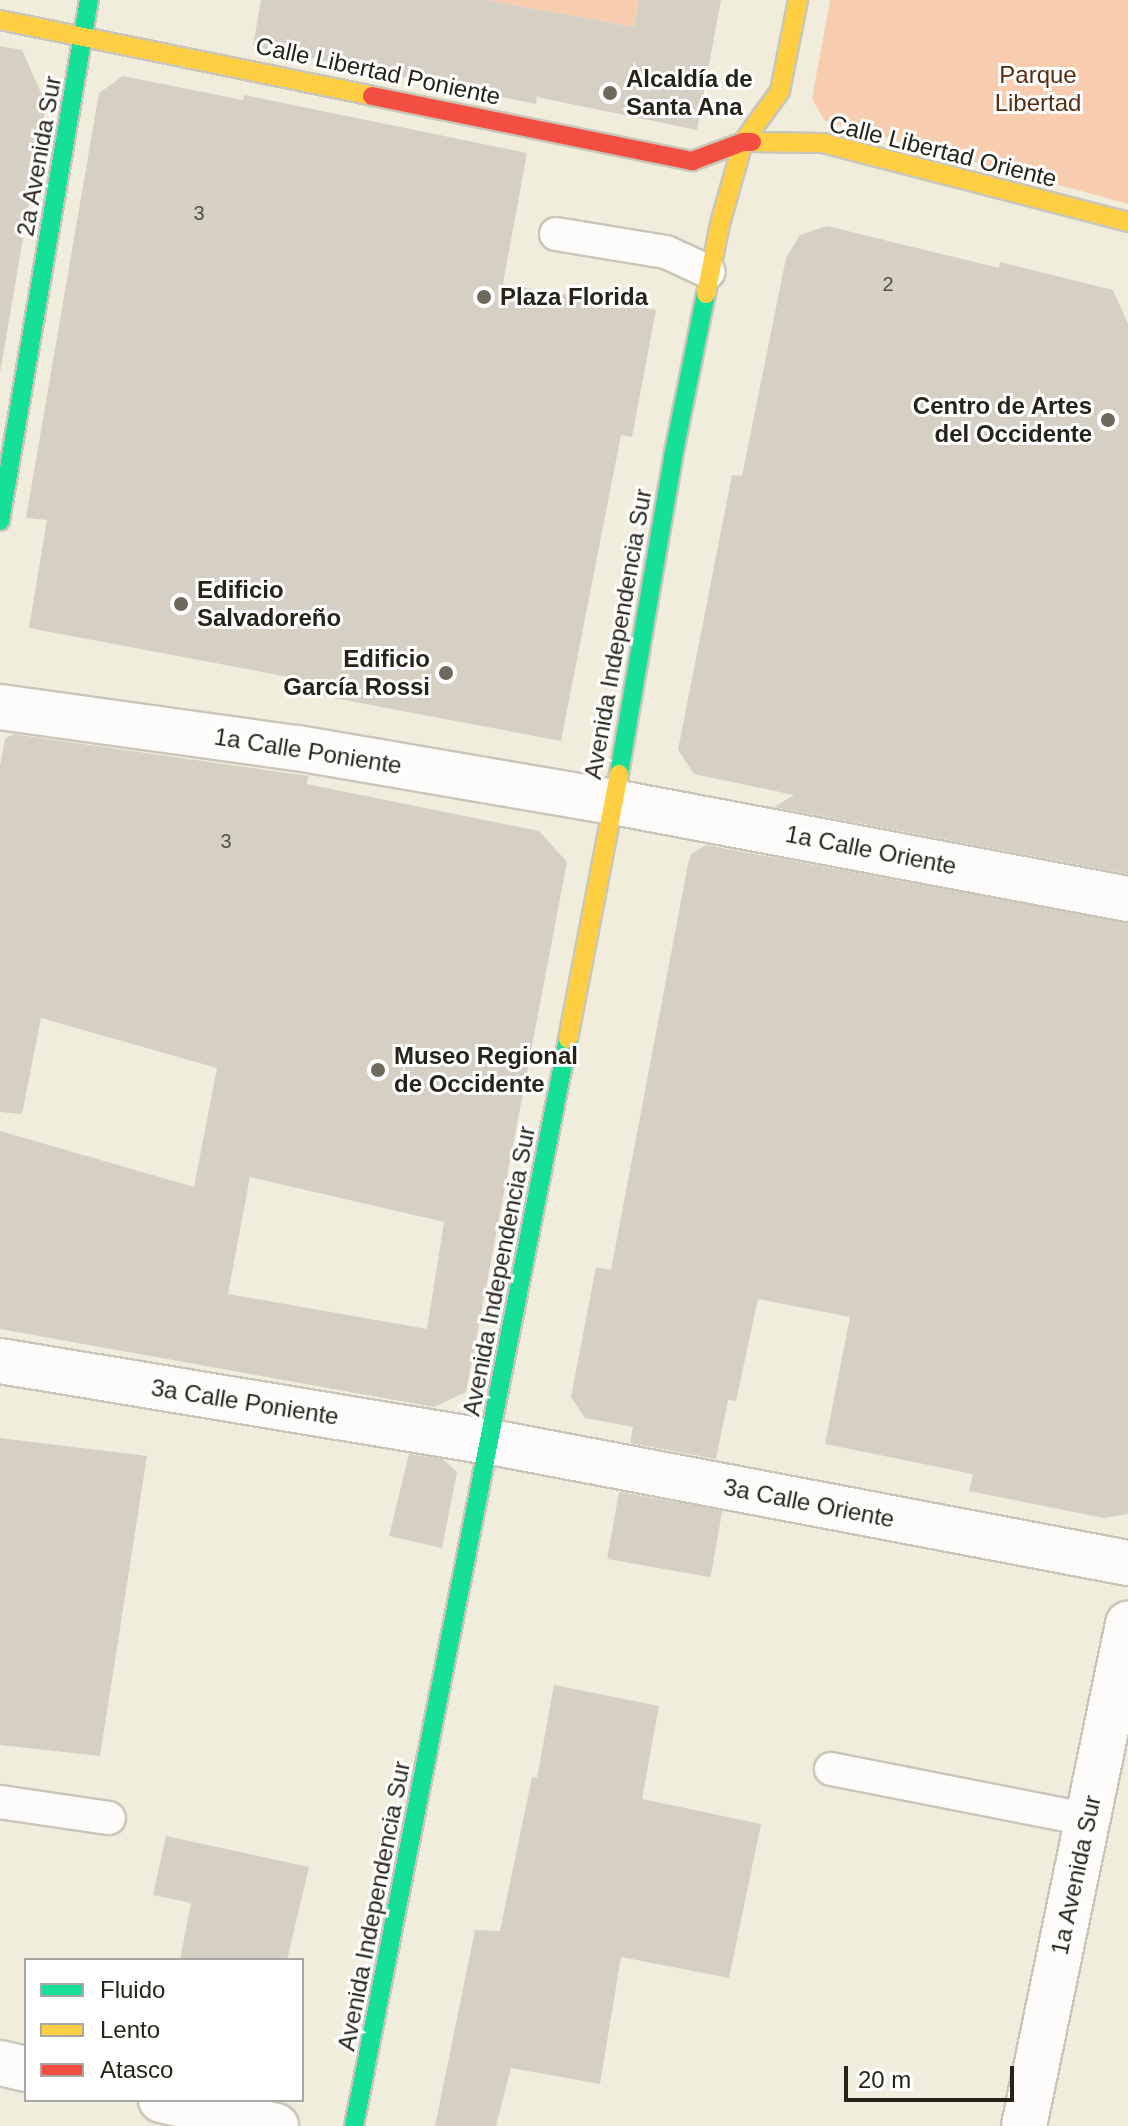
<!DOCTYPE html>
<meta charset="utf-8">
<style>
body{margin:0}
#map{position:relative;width:1128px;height:2126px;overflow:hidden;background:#f1eddc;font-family:Arial,sans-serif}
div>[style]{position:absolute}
.green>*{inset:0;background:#f8cdaf}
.building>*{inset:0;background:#d6d0c4;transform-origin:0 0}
.roads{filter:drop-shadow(2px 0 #c9c6b9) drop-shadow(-2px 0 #c9c6b9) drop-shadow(0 2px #c9c6b9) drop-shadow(0 -2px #c9c6b9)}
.lane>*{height:32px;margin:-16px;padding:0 16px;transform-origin:16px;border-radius:16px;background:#fdfcfa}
.street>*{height:44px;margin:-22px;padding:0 22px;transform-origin:22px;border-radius:22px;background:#fdfcfa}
.fast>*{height:18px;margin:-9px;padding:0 9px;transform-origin:9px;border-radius:9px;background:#16e098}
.slow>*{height:18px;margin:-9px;padding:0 9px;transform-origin:9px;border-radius:9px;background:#ffcf43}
.jam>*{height:18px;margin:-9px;padding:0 9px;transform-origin:9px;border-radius:9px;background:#f24e42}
.dots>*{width:22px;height:22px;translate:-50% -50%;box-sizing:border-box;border:4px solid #fff;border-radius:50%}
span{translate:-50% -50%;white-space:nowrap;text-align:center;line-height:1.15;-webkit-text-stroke:6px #fff;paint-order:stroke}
.number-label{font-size:20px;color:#524f43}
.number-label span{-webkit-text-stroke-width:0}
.street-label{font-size:24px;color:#262418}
.park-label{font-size:24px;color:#5c2c0e}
.poi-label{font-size:24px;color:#262418;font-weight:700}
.left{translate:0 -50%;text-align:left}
.right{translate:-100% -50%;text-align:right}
.legend{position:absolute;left:24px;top:1958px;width:280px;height:144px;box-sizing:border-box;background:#fff;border:2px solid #a8a7a3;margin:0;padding:10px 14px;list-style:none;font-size:24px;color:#262418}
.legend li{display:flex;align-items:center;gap:16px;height:40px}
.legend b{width:40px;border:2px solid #a8a7a3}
.scale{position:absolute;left:844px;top:2066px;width:170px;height:36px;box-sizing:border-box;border:4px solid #262418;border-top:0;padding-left:10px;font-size:24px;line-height:28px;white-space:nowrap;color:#262418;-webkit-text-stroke:6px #fff;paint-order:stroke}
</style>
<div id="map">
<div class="green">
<i style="clip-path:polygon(486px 0,639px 0,634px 27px)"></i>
<i style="clip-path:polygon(830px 0,1128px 0,1128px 204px,825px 121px,812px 99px)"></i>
</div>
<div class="building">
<i style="clip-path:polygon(261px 0,486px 0,634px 27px,639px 0,721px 0,697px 130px,537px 97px,536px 104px,253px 46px)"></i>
<i style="clip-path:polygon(0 46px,22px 50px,46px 104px,0 373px)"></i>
<i style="clip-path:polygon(123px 76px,243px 100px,244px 95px,527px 153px,503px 284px,656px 310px,632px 437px,621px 435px,561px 741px,312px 694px,315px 682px,29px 628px,47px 520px,26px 518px,99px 93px)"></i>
<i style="clip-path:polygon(827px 226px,999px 268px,1000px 262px,1113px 290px,1128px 324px,1128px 874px,774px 807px,794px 795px,694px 774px,678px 750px,732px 475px,742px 476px,786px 258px,800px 235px)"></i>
<i style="clip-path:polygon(evenodd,13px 734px,308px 776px,307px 784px,539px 831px,567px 862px,466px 1392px,434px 1407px,0 1329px,0 1131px,194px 1187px,217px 1068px,41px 1018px,22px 1114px,0 1112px,0 766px,5px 739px,13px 734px,250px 1177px,444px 1222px,427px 1329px,228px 1294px,250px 1177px)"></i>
<i style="clip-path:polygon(706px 845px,1128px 923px,1128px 1514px,1104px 1518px,969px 1491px,973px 1474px,825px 1444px,850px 1317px,758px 1299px,736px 1401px,728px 1400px,716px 1459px,630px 1443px,633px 1427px,585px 1418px,571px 1397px,596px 1267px,611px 1270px,688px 864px,691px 854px)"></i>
<i style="clip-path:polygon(0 1438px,147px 1456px,100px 1756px,0 1745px)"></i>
<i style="clip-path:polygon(409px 1454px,443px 1459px,457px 1472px,442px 1548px,389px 1536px)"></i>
<i style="left:619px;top:1492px;width:105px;height:68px;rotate:10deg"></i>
<i style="clip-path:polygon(554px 1685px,659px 1706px,642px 1799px,761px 1824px,729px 1978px,621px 1957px,600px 2084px,511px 2068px,496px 2126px,435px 2126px,475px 1930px,500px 1931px,532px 1777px,537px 1778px)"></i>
<i style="clip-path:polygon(166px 1836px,309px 1867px,287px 1960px,180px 1960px,191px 1903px,153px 1895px)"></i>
</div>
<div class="roads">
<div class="lane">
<i style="left:556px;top:234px;width:111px;rotate:9.3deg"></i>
<i style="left:666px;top:252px;width:47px;rotate:24.9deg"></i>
<i style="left:831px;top:1769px;width:261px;rotate:11.1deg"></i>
<i style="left:0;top:1802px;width:110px;rotate:8.4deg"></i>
</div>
<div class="street">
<i style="left:0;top:707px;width:300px;rotate:7.9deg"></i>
<i style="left:297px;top:748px;width:322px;rotate:9.7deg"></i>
<i style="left:614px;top:802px;width:523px;rotate:10.69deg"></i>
<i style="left:0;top:1361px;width:498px;rotate:9.4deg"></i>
<i style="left:491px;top:1442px;width:648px;rotate:10.76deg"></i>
<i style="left:0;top:2063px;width:27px;rotate:13deg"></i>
<i style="left:161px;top:2100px;width:118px;rotate:12.7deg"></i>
<i style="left:1024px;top:2126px;width:513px;rotate:-78.3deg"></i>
</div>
<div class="fast">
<i style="left:0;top:521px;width:529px;rotate:-80.31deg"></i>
<i style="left:619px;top:774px;width:322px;rotate:-80.3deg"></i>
<i style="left:673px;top:457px;width:166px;rotate:-78.6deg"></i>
<i style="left:354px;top:2126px;width:1108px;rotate:-78.86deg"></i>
</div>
<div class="slow">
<i style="left:0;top:20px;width:380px;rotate:11.5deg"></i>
<i style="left:752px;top:142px;width:71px;rotate:0.8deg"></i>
<i style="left:823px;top:143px;width:315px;rotate:14.5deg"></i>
<i style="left:706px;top:294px;width:71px;rotate:-78.7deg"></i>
<i style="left:720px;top:224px;width:85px;rotate:-74.3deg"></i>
<i style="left:743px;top:142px;width:63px;rotate:-54deg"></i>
<i style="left:780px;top:91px;width:93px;rotate:-78.8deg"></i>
<i style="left:568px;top:1039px;width:270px;rotate:-79.1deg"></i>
</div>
<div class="jam">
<i style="left:372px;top:96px;width:327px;rotate:11.5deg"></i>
<i style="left:692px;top:161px;width:54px;rotate:-20.4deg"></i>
<i style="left:743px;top:142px;width:9px"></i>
</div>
</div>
<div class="dots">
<i style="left:610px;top:93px;background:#6d6a5d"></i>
<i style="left:484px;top:297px;background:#6d6a5d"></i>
<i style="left:1108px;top:420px;background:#6d6a5d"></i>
<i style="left:181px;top:604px;background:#6d6a5d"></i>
<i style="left:446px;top:673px;background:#6d6a5d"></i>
<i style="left:378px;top:1070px;background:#6d6a5d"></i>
</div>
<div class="number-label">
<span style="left:199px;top:213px">3</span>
<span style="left:888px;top:284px">2</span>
<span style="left:226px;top:841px">3</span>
</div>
<div class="street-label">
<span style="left:378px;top:71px;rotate:12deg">Calle Libertad Poniente</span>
<span style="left:943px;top:151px;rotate:14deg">Calle Libertad Oriente</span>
<span style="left:39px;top:156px;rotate:-80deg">2a Avenida Sur</span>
<span style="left:618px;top:634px;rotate:-80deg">Avenida Independencia Sur</span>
<span style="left:308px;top:751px;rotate:9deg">1a Calle Poniente</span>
<span style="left:871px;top:850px;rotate:11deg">1a Calle Oriente</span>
<span style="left:499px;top:1271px;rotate:-79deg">Avenida Independencia Sur</span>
<span style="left:245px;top:1402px;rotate:9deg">3a Calle Poniente</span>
<span style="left:809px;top:1503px;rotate:11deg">3a Calle Oriente</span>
<span style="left:1076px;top:1875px;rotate:-78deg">1a Avenida Sur</span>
<span style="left:374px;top:1906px;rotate:-79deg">Avenida Independencia Sur</span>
</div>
<div class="park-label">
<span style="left:1038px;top:89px">Parque<br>Libertad</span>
</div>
<div class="poi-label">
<span class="left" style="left:626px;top:93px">Alcaldía de<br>Santa Ana</span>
<span class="left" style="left:500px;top:297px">Plaza Florida</span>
<span class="right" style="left:1092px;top:420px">Centro de Artes<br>del Occidente</span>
<span class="left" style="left:197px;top:604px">Edificio<br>Salvadoreño</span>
<span class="right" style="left:430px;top:673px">Edificio<br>García Rossi</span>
<span class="left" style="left:394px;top:1070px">Museo Regional<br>de Occidente</span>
</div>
<ul class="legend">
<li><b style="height:10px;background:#16e098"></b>Fluido</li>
<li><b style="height:10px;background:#ffcf43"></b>Lento</li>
<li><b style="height:10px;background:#f24e42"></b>Atasco</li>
</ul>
<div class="scale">20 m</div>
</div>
